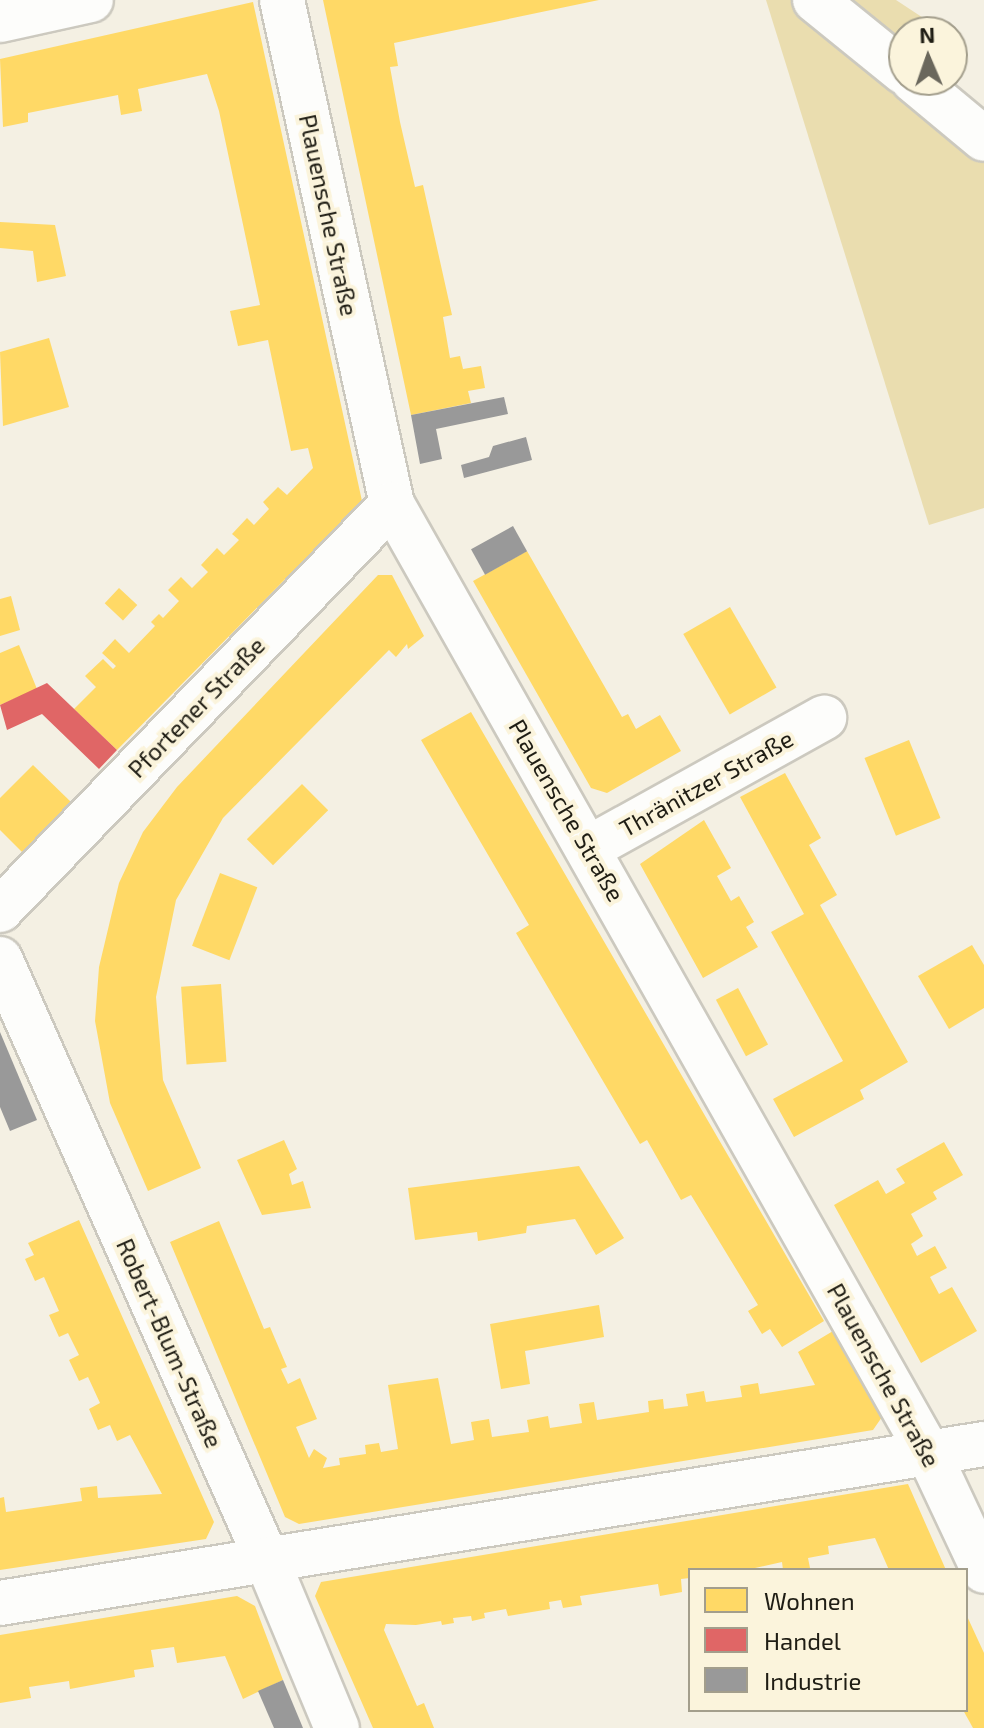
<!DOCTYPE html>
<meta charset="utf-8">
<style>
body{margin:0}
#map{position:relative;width:984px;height:1728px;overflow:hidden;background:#f4f0e3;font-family:"Exo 2",sans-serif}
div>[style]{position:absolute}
.green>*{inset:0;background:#eaddaf}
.homes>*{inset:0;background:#ffd966;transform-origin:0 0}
.shops>*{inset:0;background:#e06666}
.industry>*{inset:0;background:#999;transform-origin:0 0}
.roads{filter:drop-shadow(2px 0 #ccc9bf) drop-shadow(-2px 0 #ccc9bf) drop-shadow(0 2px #ccc9bf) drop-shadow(0 -2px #ccc9bf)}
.minor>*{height:44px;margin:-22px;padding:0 22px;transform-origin:22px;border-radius:22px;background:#fdfdfb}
span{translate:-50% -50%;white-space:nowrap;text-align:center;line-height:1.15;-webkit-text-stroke:8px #fbf4dc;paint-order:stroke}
.street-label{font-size:24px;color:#1f1d14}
.legend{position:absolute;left:688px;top:1568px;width:280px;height:144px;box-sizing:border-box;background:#fbf4dc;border:2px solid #a39e8c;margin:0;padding:10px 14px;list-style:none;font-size:24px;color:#1f1d14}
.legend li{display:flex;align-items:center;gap:16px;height:40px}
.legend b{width:40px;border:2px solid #a39e8c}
.north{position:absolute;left:888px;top:16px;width:80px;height:80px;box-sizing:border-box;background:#fbf4dc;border:2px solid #a39e8c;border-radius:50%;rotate:358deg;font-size:22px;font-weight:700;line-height:32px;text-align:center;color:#1f1d14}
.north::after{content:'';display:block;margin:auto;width:28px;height:36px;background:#6a675c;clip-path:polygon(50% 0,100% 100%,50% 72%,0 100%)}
</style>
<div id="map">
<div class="green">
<i style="clip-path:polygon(766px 0,799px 0,984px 149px,984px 508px,929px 525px)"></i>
<i style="clip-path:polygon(836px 0,896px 0,940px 29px,939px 32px,904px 32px,904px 54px)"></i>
</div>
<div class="homes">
<i style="clip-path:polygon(323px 0,599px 0,394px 43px,398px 66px,390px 67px,400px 122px,415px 187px,423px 185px,452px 315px,443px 317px,450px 358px,460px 356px,463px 369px,481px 366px,485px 388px,468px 391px,471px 403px,411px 415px)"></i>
<i style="clip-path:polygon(253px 2px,362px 501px,117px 750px,74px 709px,96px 687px,85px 676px,103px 659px,113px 669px,116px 666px,102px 653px,115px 639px,129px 653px,155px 626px,151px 622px,159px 614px,163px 618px,179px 601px,168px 590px,181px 577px,192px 588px,208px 572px,201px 565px,217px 548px,224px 555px,239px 540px,232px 534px,247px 518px,254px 525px,269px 509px,263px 502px,278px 487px,287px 495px,313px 468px,308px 448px,291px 451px,268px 340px,238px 346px,230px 311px,260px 305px,219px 111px,207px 74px,138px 89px,142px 111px,121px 115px,118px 95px,28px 113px,28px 122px,3px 127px,0 59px)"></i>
<i style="clip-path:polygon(0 222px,55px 225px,66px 276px,37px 282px,33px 251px,0 248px)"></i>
<i style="clip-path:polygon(49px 338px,69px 407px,3px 426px,0 352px)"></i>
<i style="clip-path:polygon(527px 551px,622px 717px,628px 714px,636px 729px,660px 715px,681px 751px,607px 793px,591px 788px,473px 581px)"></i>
<i style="clip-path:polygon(378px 575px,392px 575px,424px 636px,408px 649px,407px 644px,396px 657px,389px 650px,223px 818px,176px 900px,156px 997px,163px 1080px,201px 1168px,148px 1191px,110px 1103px,95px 1021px,99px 967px,119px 883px,143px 832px,177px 787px)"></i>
<i style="left:119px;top:588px;width:25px;height:21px;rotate:43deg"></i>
<i style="clip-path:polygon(11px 596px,20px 630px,0 636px,0 599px)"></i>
<i style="left:730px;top:607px;width:93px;height:54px;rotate:60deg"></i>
<i style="clip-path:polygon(19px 645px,37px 689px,0 705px,0 653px)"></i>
<i style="clip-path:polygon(471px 712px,824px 1321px,782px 1347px,770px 1329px,762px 1334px,748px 1311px,758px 1305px,691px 1195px,681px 1200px,647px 1140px,640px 1144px,516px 933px,529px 925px,421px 740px)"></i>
<i style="left:909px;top:740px;width:84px;height:48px;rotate:68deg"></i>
<i style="clip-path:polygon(33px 765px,73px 804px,24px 854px,0 830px,0 798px)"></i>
<i style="clip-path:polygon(785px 773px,821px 838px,809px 845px,837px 895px,820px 905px,908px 1062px,860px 1090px,864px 1099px,794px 1137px,773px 1099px,843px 1061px,771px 932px,804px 914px,740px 797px)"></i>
<i style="left:302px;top:784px;width:37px;height:78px;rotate:45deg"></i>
<i style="clip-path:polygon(704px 820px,731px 868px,717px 876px,731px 901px,739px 896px,754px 922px,746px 927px,758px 947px,703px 978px,640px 864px)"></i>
<i style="left:220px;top:873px;width:40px;height:78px;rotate:21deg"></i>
<i style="clip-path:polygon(972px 945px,984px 965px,984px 1008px,949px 1029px,918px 976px)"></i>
<i style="left:221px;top:984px;width:78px;height:40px;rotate:86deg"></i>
<i style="left:738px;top:988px;width:64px;height:25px;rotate:62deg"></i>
<i style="clip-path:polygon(284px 1140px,297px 1169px,289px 1174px,292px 1185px,303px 1181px,311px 1208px,262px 1215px,237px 1160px)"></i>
<i style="clip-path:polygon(944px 1142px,963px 1175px,933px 1192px,937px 1199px,911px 1214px,923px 1236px,911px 1244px,917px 1256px,935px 1246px,947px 1268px,930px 1277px,939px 1294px,952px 1287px,977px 1331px,921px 1363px,834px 1205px,878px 1180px,886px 1194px,905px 1183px,896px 1169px)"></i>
<i style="clip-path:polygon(579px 1166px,624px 1238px,596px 1255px,575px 1219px,527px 1226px,526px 1233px,478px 1241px,477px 1232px,415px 1240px,408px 1188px)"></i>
<i style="clip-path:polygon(79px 1220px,214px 1522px,206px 1539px,0 1570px,0 1498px,4px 1497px,6px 1512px,82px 1501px,80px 1488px,97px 1486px,98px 1498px,162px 1494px,130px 1435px,117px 1441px,110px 1425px,98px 1430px,89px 1409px,100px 1403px,88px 1377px,79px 1381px,69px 1360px,79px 1355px,68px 1333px,59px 1337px,49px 1315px,59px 1311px,44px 1277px,35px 1281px,25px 1259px,34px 1255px,28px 1243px)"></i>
<i style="clip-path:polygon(219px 1221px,264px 1329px,270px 1327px,287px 1367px,281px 1369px,288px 1384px,300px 1378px,317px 1419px,296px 1427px,309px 1458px,314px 1449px,327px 1458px,323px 1468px,340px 1465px,339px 1458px,366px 1454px,365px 1445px,379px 1443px,381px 1452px,398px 1449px,388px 1385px,438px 1378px,451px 1444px,474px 1440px,471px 1422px,489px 1419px,492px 1437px,529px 1432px,527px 1420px,548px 1416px,550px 1428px,582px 1423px,579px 1404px,594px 1402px,597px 1420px,649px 1412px,648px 1401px,663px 1399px,664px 1409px,688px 1406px,686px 1394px,704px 1391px,706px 1402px,742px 1397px,740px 1386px,758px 1383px,760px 1394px,815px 1385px,798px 1352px,833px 1331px,882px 1417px,873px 1430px,299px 1524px,285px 1517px,170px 1242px)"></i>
<i style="clip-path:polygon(599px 1305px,604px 1337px,525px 1351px,530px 1384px,501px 1389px,490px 1324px)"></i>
<i style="clip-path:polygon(908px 1484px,946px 1570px,889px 1570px,875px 1538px,828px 1546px,829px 1554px,808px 1558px,810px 1568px,783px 1570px,782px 1562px,746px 1570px,690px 1570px,690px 1578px,681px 1579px,682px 1592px,660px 1596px,658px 1584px,580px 1596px,582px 1605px,563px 1608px,561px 1600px,549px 1602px,550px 1609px,508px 1616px,506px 1609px,484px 1613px,485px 1618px,472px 1621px,471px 1616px,453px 1618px,454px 1623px,442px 1625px,441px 1621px,416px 1625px,386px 1624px,384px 1630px,417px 1706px,424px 1703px,434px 1728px,373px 1728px,315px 1596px,321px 1582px)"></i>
<i style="clip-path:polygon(237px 1596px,255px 1606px,283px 1680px,243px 1699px,225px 1656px,177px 1663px,174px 1647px,151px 1650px,154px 1667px,134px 1670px,135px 1677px,70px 1689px,69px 1681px,29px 1687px,31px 1698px,0 1703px,0 1635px)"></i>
<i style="clip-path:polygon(966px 1614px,984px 1653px,984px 1728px,973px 1728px,963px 1710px)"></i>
</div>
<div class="shops">
<i style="clip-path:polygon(47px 683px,117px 750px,99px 769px,42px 714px,7px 730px,0 705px)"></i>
</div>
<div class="industry">
<i style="clip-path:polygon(504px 397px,508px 414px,436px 429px,442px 459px,420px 464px,411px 415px)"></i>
<i style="clip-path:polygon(526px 437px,532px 460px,464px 478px,461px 465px,489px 457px,493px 446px)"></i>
<i style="left:513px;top:526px;width:29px;height:48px;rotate:61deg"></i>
<i style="clip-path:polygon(0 1032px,37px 1120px,10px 1131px,0 1107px)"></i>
<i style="clip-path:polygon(283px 1680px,303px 1728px,274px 1728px,258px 1691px)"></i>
</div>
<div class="roads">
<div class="minor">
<i style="left:282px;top:0;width:516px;rotate:77.69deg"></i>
<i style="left:392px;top:504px;width:1091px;rotate:60.52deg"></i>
<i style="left:929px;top:1454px;width:129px;rotate:64.8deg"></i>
<i style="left:815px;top:0;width:114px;rotate:39deg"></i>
<i style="left:0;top:20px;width:93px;rotate:-12.4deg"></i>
<i style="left:913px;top:80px;width:92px;rotate:39.7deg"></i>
<i style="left:589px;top:848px;width:269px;rotate:-29deg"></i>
<i style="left:0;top:910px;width:564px;rotate:-46.01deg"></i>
<i style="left:0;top:959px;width:658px;rotate:66.05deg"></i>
<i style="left:267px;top:1560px;width:182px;rotate:67.4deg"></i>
<i style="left:0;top:1603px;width:997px;rotate:-9.18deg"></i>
</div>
</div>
<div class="street-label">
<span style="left:329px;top:215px;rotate:78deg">Plauensche Straße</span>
<span style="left:196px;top:707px;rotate:-46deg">Pfortener Straße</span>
<span style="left:706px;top:783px;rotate:-29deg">Thränitzer Straße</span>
<span style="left:567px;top:810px;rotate:60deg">Plauensche Straße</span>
<span style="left:170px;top:1343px;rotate:66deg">Robert-Blum-Straße</span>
<span style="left:884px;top:1375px;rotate:61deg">Plauensche Straße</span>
</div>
<ul class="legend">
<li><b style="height:22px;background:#ffd966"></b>Wohnen</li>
<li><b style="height:22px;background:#e06666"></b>Handel</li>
<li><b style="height:22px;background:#999"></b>Industrie</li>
</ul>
<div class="north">N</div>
</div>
